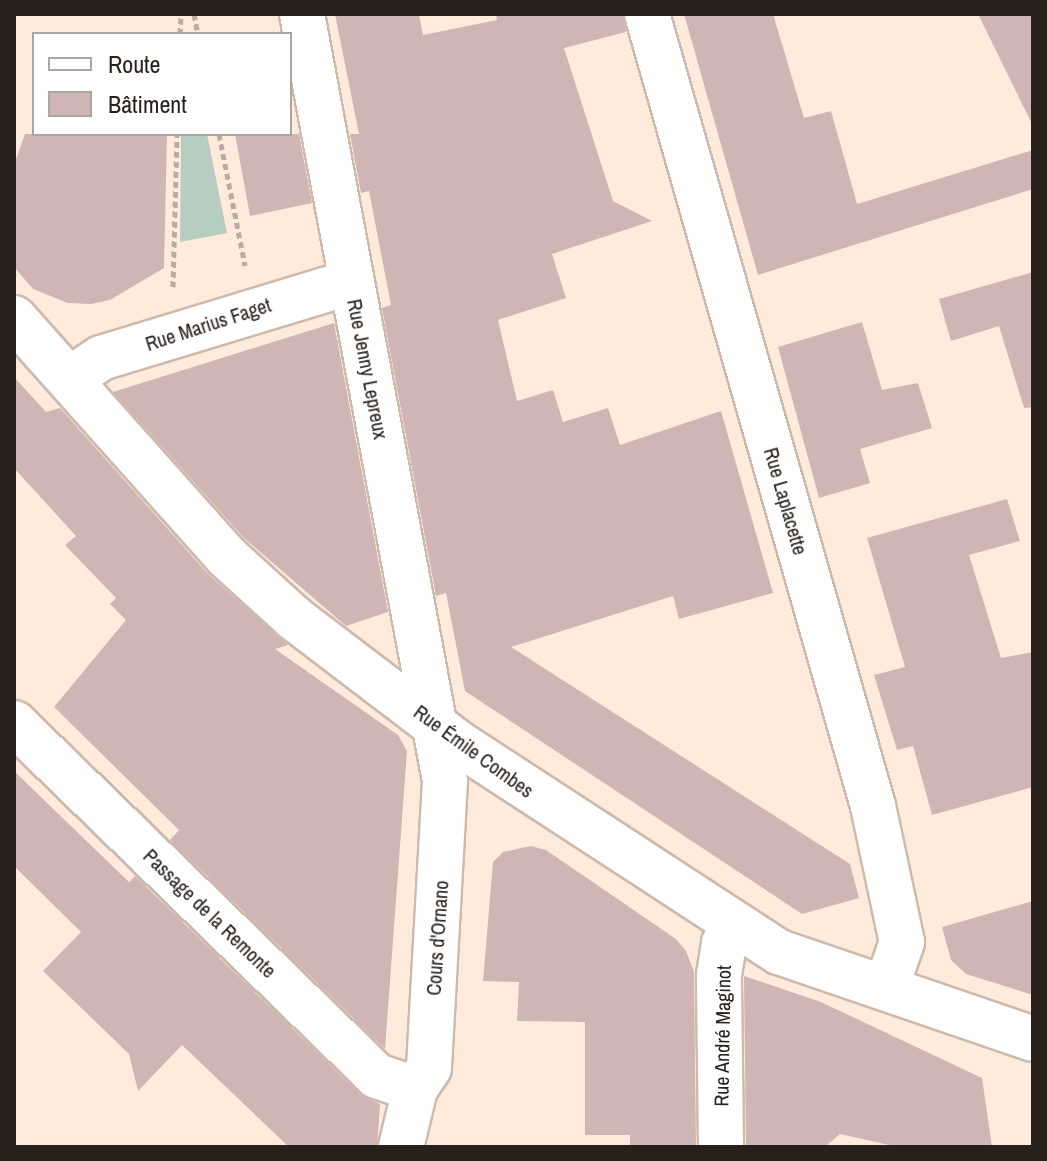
<!DOCTYPE html>
<meta charset="utf-8">
<style>
body{margin:0}
#map{position:relative;width:1047px;height:1161px;overflow:hidden;background:#ffebdc;font-family:"Archivo Narrow",sans-serif}
div>[style]{position:absolute}
.green>*{inset:0;background:#b6cdbf}
.building>*{inset:0;background:#cfb6b5}
.path>*{height:5px;margin-top:-2.5px;transform-origin:0;background:repeating-linear-gradient(90deg,#bcaca0 0 6px,transparent 0 10px)}
.roads{filter:drop-shadow(2px 0 #cdbaac) drop-shadow(-2px 0 #cdbaac) drop-shadow(0 2px #cdbaac) drop-shadow(0 -2px #cdbaac)}
.minor>*{height:44px;margin:-22px;padding:0 22px;transform-origin:22px;border-radius:22px;background:#fff}
span{translate:-50% -50%;white-space:nowrap;text-align:center;line-height:1.15;-webkit-text-stroke:7px #fff;paint-order:stroke}
.street-label{font-size:20px;color:#27201b}
.frame{position:absolute;inset:0;border:16px solid #27201b;pointer-events:none}
.legend{position:absolute;left:32px;top:32px;width:260px;height:104px;box-sizing:border-box;background:#fff;border:2px solid #a9a6a4;margin:0;padding:10px 14px;list-style:none;font-size:24px;color:#27201b}
.legend li{display:flex;align-items:center;gap:16px;height:40px}
.legend b{width:40px;border:2px solid #a9a6a4}
</style>
<div id="map">
<div class="green">
<i style="clip-path:polygon(181px 134px,207px 134px,227px 233px,180px 242px)"></i>
</div>
<div class="building">
<i style="clip-path:polygon(335px 14px,419px 14px,423px 35px,497px 20px,496px 14px,623px 14px,626px 32px,564px 48px,613px 201px,652px 221px,552px 254px,566px 298px,498px 320px,517px 401px,553px 390px,563px 422px,608px 408px,620px 445px,721px 411px,773px 593px,679px 619px,673px 596px,511px 647px,850px 864px,859px 898px,802px 914px,465px 691px,446px 593px,436px 596px,382px 308px,391px 305px,369px 191px,361px 193px,350px 134px,359px 134px)"></i>
<i style="clip-path:polygon(684px 14px,773px 14px,804px 118px,831px 111px,857px 204px,1033px 150px,1033px 189px,758px 275px)"></i>
<i style="clip-path:polygon(978px 14px,1033px 14px,1033px 126px)"></i>
<i style="clip-path:polygon(25px 134px,167px 134px,164px 268px,110px 300px,91px 304px,68px 303px,33px 289px,14px 267px,14px 165px)"></i>
<i style="clip-path:polygon(235px 134px,299px 134px,312px 203px,250px 216px)"></i>
<i style="clip-path:polygon(1033px 272px,1033px 407px,1024px 408px,999px 326px,951px 341px,939px 299px)"></i>
<i style="clip-path:polygon(862px 322px,882px 390px,918px 383px,932px 428px,860px 449px,870px 483px,819px 498px,778px 347px)"></i>
<i style="clip-path:polygon(334px 323px,388px 612px,346px 626px,245px 539px,113px 392px)"></i>
<i style="clip-path:polygon(14px 377px,46px 412px,60px 408px,208px 574px,288px 645px,275px 649px,398px 735px,407px 751px,385px 1049px,170px 840px,179px 830px,54px 707px,126px 620px,110px 604px,116px 598px,65px 545px,76px 536px,14px 468px)"></i>
<i style="clip-path:polygon(1007px 499px,1020px 541px,969px 555px,1001px 658px,1033px 652px,1033px 787px,932px 815px,913px 746px,897px 750px,874px 675px,905px 667px,867px 538px)"></i>
<i style="clip-path:polygon(14px 771px,129px 882px,135px 876px,360px 1094px,380px 1104px,377px 1147px,289px 1147px,182px 1045px,138px 1091px,129px 1054px,43px 971px,81px 932px,14px 866px)"></i>
<i style="clip-path:polygon(531px 846px,546px 850px,676px 939px,686px 951px,694px 972px,696px 1147px,630px 1147px,630px 1135px,585px 1135px,585px 1022px,517px 1021px,519px 982px,483px 981px,493px 862px,503px 852px)"></i>
<i style="clip-path:polygon(1033px 901px,1033px 995px,966px 974px,951px 960px,942px 927px)"></i>
<i style="clip-path:polygon(744px 976px,821px 1002px,982px 1078px,992px 1147px,898px 1147px,840px 1134px,825px 1147px,746px 1147px)"></i>
</div>
<div class="path">
<i style="left:194px;top:14px;width:20px;rotate:79deg"></i>
<i style="left:180px;top:34px;width:20px;rotate:-87deg"></i>
<i style="left:219px;top:134px;width:134px;rotate:78.8deg"></i>
<i style="left:173px;top:287px;width:153px;rotate:-88.5deg"></i>
</div>
<div class="roads">
<div class="minor">
<i style="left:302px;top:14px;width:780px;rotate:79.44deg"></i>
<i style="left:445px;top:781px;width:287px;rotate:93.2deg"></i>
<i style="left:429px;top:1068px;width:25px;rotate:124deg"></i>
<i style="left:415px;top:1089px;width:60px;rotate:103.6deg"></i>
<i style="left:647px;top:14px;width:824px;rotate:74.07deg"></i>
<i style="left:873px;top:806px;width:139px;rotate:78deg"></i>
<i style="left:902px;top:942px;width:49px;rotate:109.2deg"></i>
<i style="left:14px;top:318px;width:320px;rotate:48.3deg"></i>
<i style="left:227px;top:557px;width:91px;rotate:42.3deg"></i>
<i style="left:294px;top:618px;width:206px;rotate:37.3deg"></i>
<i style="left:458px;top:743px;width:383px;rotate:33.1deg"></i>
<i style="left:779px;top:952px;width:268px;rotate:18.9deg"></i>
<i style="left:70px;top:379px;width:37px;rotate:-34deg"></i>
<i style="left:101px;top:358px;width:261px;rotate:-16.9deg"></i>
<i style="left:14px;top:723px;width:506px;rotate:44.2deg"></i>
<i style="left:377px;top:1076px;width:40px;rotate:18.9deg"></i>
<i style="left:721px;top:1147px;width:172px;rotate:-90.7deg"></i>
<i style="left:719px;top:975px;width:32px;rotate:-81deg"></i>
<i style="left:724px;top:943px;width:19px;rotate:-54deg"></i>
</div>
</div>
<div class="street-label">
<span style="left:208px;top:324px;rotate:-18deg">Rue Marius Faget</span>
<span style="left:368px;top:369px;rotate:79deg">Rue Jenny Lepreux</span>
<span style="left:786px;top:501px;rotate:74deg">Rue Laplacette</span>
<span style="left:474px;top:751px;rotate:36deg">Rue Émile Combes</span>
<span style="left:210px;top:913px;rotate:44deg">Passage de la Remonte</span>
<span style="left:437px;top:938px;rotate:-86deg">Cours d'Ornano</span>
<span style="left:722px;top:1036px;rotate:-89deg">Rue André Maginot</span>
</div>
<div class="frame"></div>
<ul class="legend">
<li><b style="height:10px;background:#fff"></b>Route</li>
<li><b style="height:22px;background:#cfb6b5"></b>Bâtiment</li>
</ul>
</div>
